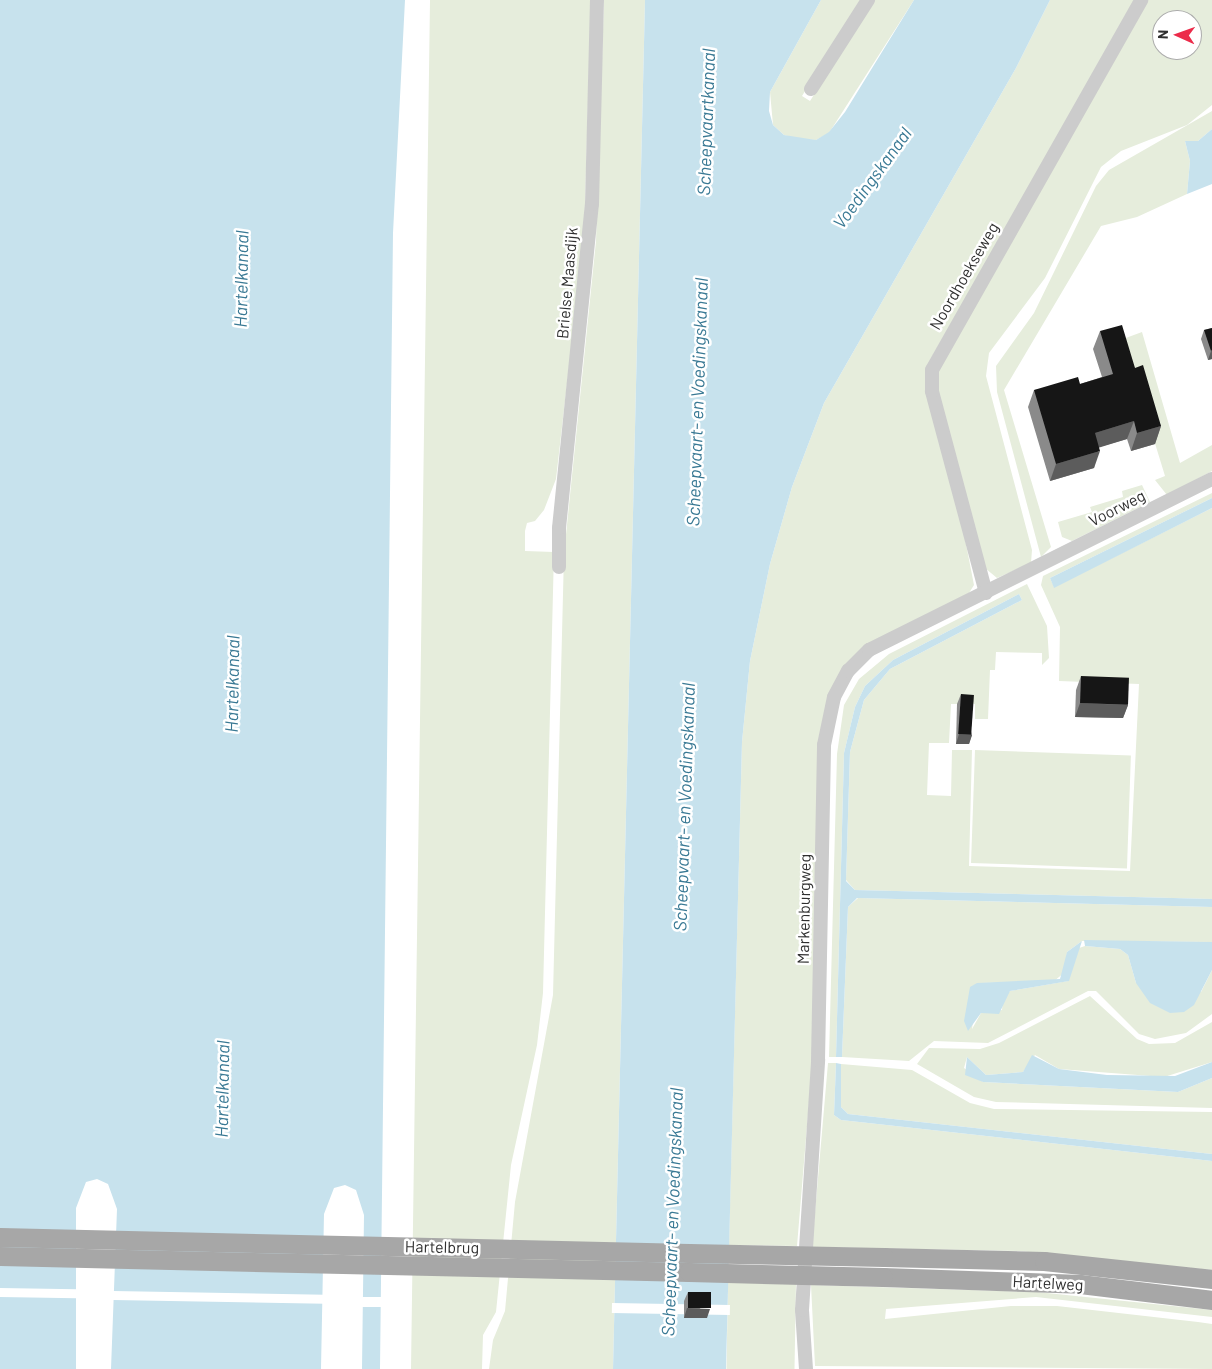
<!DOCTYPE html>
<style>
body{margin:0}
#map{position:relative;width:1212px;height:1369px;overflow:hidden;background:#fff;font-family:Barlow,sans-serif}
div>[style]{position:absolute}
.green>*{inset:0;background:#e6eddc;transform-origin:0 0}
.water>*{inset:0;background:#c7e2ed}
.pier>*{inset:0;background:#fff;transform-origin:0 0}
.minor>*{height:14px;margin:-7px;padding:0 7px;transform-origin:7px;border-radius:7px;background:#ccc}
.major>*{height:19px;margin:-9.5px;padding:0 9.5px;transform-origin:9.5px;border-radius:9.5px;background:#a7a7a7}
.major-bridge>*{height:19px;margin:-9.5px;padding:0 9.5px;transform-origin:9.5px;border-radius:9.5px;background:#a7a7a7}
.wall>*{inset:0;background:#8a8a8a}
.shaded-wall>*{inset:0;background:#5c5c5c}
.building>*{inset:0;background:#161616;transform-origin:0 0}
span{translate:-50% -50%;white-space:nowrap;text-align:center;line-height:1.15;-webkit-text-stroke:5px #fff;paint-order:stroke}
.street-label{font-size:16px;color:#2f2f2f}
.water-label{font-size:18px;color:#397994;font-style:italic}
.north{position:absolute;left:1152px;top:10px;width:50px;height:50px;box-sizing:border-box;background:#fff;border:1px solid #acacac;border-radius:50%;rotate:272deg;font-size:14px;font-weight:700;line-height:20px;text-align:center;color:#2f2f2f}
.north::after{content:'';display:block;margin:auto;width:18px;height:22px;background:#ec2b4a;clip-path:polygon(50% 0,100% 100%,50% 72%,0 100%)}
</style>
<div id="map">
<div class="green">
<i style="clip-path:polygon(430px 0,591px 0,584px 236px,556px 479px,544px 510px,535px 521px,527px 523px,525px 531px,525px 551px,554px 552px,543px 993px,537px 1045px,511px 1165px,496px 1312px,483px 1335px,482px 1369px,411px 1369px)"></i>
<i style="clip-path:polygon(604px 0,645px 0,613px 1369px,489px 1369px,493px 1340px,505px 1311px,515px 1202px,553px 995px,564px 554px,596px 241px)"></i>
<i style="clip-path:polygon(821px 0,862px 0,802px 96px,810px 101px,874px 0,914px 0,829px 133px,816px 140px,799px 139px,784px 135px,773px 125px,770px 92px)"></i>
<i style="clip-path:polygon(1050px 0,1137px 0,930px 360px,974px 585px,969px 593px,893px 634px,831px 691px,811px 1078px,797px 1246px,729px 1245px,742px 742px,750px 661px,770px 564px,792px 487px,824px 403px,1016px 68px)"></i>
<i style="clip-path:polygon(evenodd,1147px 0,1212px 0,1212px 105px,1187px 125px,1121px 151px,1101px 167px,1045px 278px,989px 353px,986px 376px,1032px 550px,1031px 563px,997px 578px,985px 568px,935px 384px,938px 363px,1147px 0,1162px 20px,1192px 20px,1192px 50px,1162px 50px,1162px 20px)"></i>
<i style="clip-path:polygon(1212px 111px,1212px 129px,1198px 141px,1185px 141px,1190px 161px,1187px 194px,1137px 217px,1101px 226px,1004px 390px,1051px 547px,1041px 557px,997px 392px,996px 366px,1034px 313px,1096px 186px,1109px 170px)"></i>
<i style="clip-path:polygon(1142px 332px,1180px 463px,1212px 445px,1212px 471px,1167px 495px,1155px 480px,1165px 476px,1123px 339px)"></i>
<i style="clip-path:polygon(1142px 485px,1150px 502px,1072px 541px,1062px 537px,1058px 522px,1092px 512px,1090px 507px,1123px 497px,1122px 491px)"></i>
<i style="clip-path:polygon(1212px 493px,1212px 498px,1050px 578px,1054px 587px,1212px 508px,1212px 899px,855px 890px,846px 880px,850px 752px,864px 700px,890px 669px,1022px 600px,1019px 594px,893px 660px,865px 686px,855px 707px,844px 753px,836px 1057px,829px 1057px,837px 754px,844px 705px,859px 679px,889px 654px,1027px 584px,1047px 626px,1049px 658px,1042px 665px,1042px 653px,996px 652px,995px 670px,990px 670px,988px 719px,975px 719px,975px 704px,951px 704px,949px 743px,929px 743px,927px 795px,951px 796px,952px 750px,972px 750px,969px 866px,1130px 871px,1139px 684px,1059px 681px,1060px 627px,1041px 585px,1043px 576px)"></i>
<i style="left:975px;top:750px;width:156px;height:113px;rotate:2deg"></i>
<i style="clip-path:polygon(858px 898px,1212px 907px,1212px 942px,1082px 941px,1067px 952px,1065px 972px,1053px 982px,978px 983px,972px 1029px,981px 1013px,1002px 1010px,1003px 999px,1010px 991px,1068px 981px,1079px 948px,1085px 946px,1120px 949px,1128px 955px,1136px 983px,1201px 992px,1212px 970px,1212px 1014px,1186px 1033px,1155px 1039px,1139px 1034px,1096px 991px,1088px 991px,988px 1043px,934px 1041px,909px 1061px,842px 1057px,848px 907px)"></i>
<i style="clip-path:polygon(1090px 996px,1137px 1039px,1149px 1044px,1175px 1043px,1212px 1022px,1212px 1062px,1164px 1077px,1059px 1069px,1035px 1055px,1023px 1072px,986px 1075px,967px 1057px,964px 1068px,983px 1082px,1178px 1092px,1212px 1078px,1212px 1108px,996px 1102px,974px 1097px,917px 1064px,929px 1048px,980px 1049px,999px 1043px)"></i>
<i style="clip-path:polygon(828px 1063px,836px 1063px,834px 1115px,841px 1120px,1212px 1161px,1212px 1270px,1019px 1251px,812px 1247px)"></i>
<i style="clip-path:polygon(841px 1064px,912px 1070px,970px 1103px,994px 1109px,1212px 1112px,1212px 1154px,848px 1114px,841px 1107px)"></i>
<i style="left:728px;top:1282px;width:68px;height:87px;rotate:1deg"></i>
<i style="clip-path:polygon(811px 1285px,1037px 1292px,1212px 1310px,1212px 1317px,1036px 1297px,886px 1309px,885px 1319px,1011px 1306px,1057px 1306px,1198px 1322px,1212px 1324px,1212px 1369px,815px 1366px)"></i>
</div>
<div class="water">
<i style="clip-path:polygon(0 0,405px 0,393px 233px,380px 1369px,362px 1369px,364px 1215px,356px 1190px,345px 1185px,334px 1188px,324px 1214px,321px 1369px,111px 1369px,117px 1209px,108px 1184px,97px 1179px,86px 1182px,76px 1208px,76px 1369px,0 1369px)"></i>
<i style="clip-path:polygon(645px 0,821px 0,770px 92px,769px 111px,773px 125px,784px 135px,816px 140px,829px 132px,845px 112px,914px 0,1050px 0,1016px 68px,824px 403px,792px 487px,770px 564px,750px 661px,742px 742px,726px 1369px,613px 1369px)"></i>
<i style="clip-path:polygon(1212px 129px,1212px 184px,1187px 194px,1190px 161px,1185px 141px,1198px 141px)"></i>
<i style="clip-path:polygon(1212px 498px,1212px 508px,1054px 588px,1050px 578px)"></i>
<i style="clip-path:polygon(1019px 594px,1022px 600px,890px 669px,864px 700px,850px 752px,846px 881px,855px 890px,1212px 899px,1212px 907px,857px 898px,848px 907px,842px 1057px,836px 1057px,844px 753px,855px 707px,865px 686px,893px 660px)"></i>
<i style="clip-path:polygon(1084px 940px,1212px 942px,1212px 970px,1194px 1005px,1184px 1012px,1170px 1013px,1150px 1003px,1136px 983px,1128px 955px,1120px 949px,1085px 946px)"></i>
<i style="clip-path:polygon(1082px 941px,1069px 981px,1010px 991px,999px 1014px,981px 1013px,968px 1031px,964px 1021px,970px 987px,977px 983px,1060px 979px,1067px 952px)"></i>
<i style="clip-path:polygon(1032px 1055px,1059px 1069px,1107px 1075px,1175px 1076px,1212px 1062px,1212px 1078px,1178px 1092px,983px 1082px,965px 1075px,967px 1057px,986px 1075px,1023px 1072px)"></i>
<i style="clip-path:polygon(836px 1063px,841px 1064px,841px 1107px,848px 1114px,1212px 1154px,1212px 1161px,841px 1120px,834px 1115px)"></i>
</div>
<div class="pier">
<i style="left:0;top:1288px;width:77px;height:9px;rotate:1deg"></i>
<i style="left:113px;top:1291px;width:212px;height:9px;rotate:1deg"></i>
<i style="left:361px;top:1297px;width:23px;height:10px"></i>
<i style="left:612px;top:1303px;width:118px;height:10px;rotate:1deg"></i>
</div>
<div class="minor">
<i style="left:811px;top:89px;width:106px;rotate:-57.4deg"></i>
<i style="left:559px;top:567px;width:39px;rotate:-90deg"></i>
<i style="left:559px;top:528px;width:326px;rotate:-84.2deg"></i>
<i style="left:592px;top:204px;width:204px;rotate:-88.6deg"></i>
<i style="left:986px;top:593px;width:209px;rotate:-105deg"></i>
<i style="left:932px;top:391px;width:21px;rotate:-90deg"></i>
<i style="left:932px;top:370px;width:425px;rotate:-60.5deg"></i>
<i style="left:806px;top:1369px;width:59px;rotate:-93.9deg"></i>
<i style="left:802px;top:1310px;width:251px;rotate:-86.3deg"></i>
<i style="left:818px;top:1060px;width:315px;rotate:-88.9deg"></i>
<i style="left:824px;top:745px;width:49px;rotate:-78.2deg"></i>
<i style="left:834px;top:697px;width:30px;rotate:-62deg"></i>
<i style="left:848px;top:671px;width:30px;rotate:-45deg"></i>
<i style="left:869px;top:650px;width:383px;rotate:-26.5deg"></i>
</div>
<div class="major">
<i style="left:0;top:1237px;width:689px;rotate:1.33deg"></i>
<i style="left:0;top:1256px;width:689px;rotate:1.33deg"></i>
<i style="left:884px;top:1257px;width:160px;rotate:1.4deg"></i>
<i style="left:1044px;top:1261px;width:169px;rotate:6.1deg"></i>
<i style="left:883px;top:1277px;width:197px;rotate:2deg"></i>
<i style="left:1080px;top:1284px;width:133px;rotate:6.9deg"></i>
</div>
<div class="major-bridge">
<i style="left:689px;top:1253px;width:195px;rotate:1.2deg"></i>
<i style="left:689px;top:1272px;width:194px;rotate:1.5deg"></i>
</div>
<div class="wall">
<i style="clip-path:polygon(1212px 328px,1212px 359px,1208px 360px,1201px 339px,1204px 330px)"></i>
<i style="clip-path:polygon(1100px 331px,1135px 368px,1161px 426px,1155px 444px,1131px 451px,1127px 439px,1099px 447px,1094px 468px,1050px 481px,1028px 407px,1034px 390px,1080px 384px,1102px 377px,1093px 349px)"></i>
<i style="clip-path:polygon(1081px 676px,1128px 705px,1123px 718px,1075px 717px,1076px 690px)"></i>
<i style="clip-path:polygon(961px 694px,972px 735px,969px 744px,956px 744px,957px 704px)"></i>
<i style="clip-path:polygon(688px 1292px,707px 1318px,684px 1318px,684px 1301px)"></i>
</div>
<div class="shaded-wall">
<i style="clip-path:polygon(1212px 350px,1212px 359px,1208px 360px,1211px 351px)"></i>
<i style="clip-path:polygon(1134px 421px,1127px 439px,1088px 451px,1095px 433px)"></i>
<i style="clip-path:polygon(1161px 426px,1155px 444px,1131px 451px,1137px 433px)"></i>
<i style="clip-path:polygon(1100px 451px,1094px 468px,1050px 481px,1056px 464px)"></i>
<i style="clip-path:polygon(1080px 703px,1128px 705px,1123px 718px,1075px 717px)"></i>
<i style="clip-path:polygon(959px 734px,972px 735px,969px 744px,956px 744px)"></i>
<i style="clip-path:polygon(687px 1308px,710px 1309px,707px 1318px,684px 1318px)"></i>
</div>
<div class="building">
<i style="clip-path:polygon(1122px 325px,1135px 368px,1143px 365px,1161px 426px,1137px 433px,1134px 421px,1095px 433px,1100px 451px,1056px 464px,1034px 390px,1078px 377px,1080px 384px,1113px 374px,1100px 331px)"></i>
<i style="clip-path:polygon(1212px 328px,1212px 350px,1211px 351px,1204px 330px)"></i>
<i style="left:1081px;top:676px;width:48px;height:27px;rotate:2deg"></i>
<i style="left:961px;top:694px;width:13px;height:40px;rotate:4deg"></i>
<i style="left:688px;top:1292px;width:23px;height:16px"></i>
</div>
<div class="street-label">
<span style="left:964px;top:276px;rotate:-60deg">Noordhoekseweg</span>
<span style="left:567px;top:283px;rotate:-85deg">Brielse Maasdijk</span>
<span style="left:1117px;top:508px;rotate:-27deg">Voorweg</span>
<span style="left:804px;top:909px;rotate:-89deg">Markenburgweg</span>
<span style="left:442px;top:1247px;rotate:1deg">Hartelbrug</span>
<span style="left:1048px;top:1283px;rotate:3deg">Hartelweg</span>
</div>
<div class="water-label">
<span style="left:706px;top:122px;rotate:-88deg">Scheepvaartkanaal</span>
<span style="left:872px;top:178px;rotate:-54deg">Voedingskanaal</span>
<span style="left:241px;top:279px;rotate:-89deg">Hartelkanaal</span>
<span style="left:697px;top:402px;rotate:-88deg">Scheepvaart- en Voedingskanaal</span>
<span style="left:232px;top:684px;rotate:-89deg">Hartelkanaal</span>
<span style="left:684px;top:807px;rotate:-88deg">Scheepvaart- en Voedingskanaal</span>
<span style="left:222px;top:1089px;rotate:-89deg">Hartelkanaal</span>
<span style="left:672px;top:1212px;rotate:-88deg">Scheepvaart- en Voedingskanaal</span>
</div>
<div class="north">N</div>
</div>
